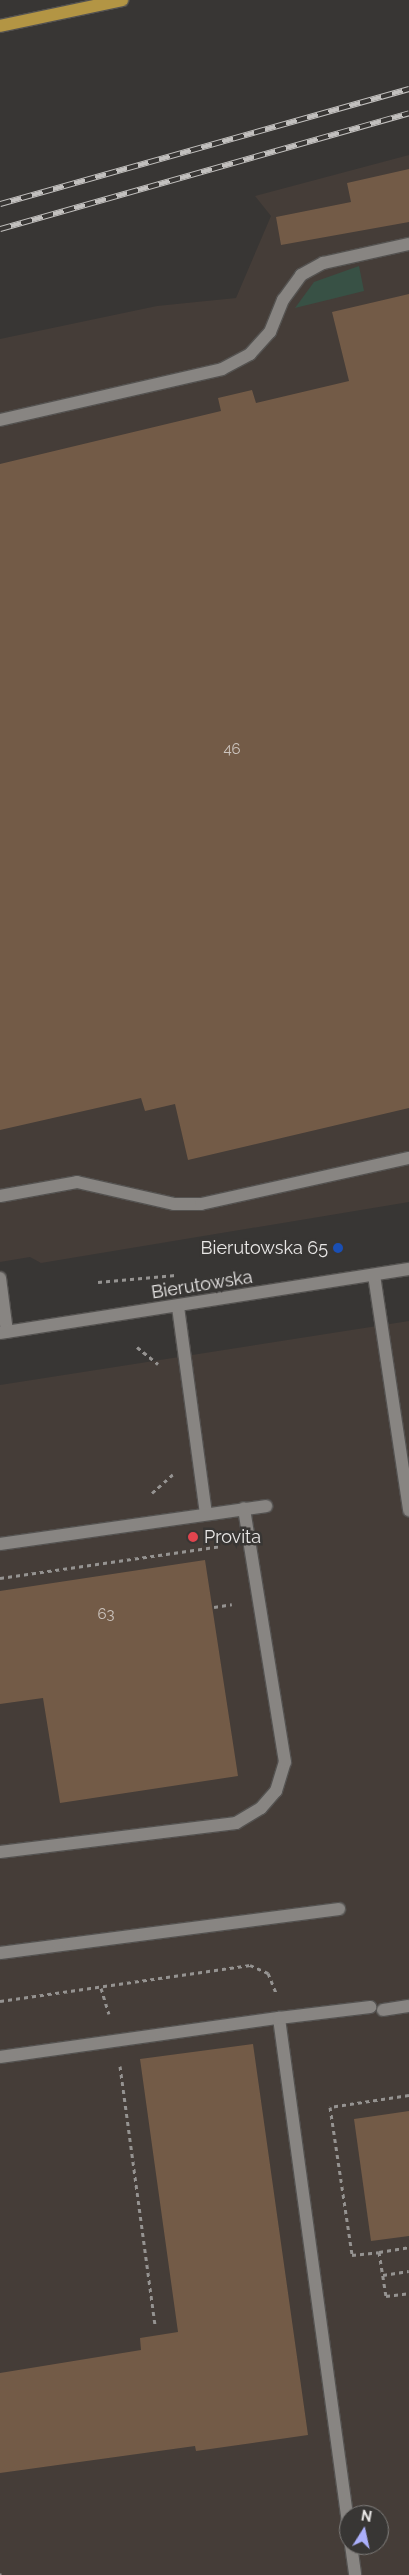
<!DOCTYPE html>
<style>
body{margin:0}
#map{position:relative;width:409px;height:2575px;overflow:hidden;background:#383634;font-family:Raleway,sans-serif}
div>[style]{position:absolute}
.built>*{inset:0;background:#453d38}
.green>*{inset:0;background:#385145}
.building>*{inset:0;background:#735b47}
.path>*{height:3px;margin-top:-1.5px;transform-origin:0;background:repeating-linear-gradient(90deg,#959391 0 4px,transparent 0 8px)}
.roads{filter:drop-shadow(1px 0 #545250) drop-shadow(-1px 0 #545250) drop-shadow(0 1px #545250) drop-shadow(0 -1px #545250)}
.minor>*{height:12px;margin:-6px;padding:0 6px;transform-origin:6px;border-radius:6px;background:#888582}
.major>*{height:12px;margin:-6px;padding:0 6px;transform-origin:6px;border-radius:6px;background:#b39544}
.rail>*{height:5.5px;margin-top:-2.75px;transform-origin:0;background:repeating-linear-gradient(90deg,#383634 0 11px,#c2c0be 0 22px);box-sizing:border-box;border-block:1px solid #c2c0be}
.dots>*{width:14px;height:14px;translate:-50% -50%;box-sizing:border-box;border:2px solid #383634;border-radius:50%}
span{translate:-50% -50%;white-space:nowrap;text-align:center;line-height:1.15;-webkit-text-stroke:5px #383634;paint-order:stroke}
.number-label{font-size:15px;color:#ccc4be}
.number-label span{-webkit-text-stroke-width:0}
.poi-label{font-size:18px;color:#e9e7e6}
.right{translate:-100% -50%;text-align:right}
.left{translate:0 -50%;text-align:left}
.street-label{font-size:18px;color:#e9e7e6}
.north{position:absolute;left:339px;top:2505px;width:50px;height:50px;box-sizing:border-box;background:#383634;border:1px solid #7f7d7b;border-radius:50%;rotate:10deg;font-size:14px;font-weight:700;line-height:20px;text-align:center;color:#e9e7e6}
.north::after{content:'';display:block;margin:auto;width:18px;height:22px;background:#abaffb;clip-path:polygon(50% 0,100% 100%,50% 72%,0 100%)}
</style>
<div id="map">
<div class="built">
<i style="clip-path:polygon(409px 155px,409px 1202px,41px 1263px,30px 1257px,0 1262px,0 339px,157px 306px,236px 298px,271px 216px,255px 196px)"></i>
<i style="clip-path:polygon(evenodd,409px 1321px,409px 2575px,0 2575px,0 1385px,409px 1321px,349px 2515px,379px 2515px,379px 2545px,349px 2545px,349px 2515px)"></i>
</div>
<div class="green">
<i style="clip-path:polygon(359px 266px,364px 291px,295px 308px,314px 282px)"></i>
</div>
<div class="building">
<i style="clip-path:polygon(409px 169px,409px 222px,281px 245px,276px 217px,351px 202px,347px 183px)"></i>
<i style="clip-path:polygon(409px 294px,409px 1108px,188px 1160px,175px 1104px,145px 1111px,141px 1098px,0 1130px,0 464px,221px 411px,218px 398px,252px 390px,256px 403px,349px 381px,332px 312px)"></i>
<i style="clip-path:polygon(205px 1560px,238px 1776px,60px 1803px,43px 1698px,0 1704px,0 1591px)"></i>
<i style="clip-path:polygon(253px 2044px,308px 2435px,196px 2451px,195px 2446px,0 2473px,0 2373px,141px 2350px,140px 2338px,178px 2332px,140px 2059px)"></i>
<i style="clip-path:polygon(409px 2111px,409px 2236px,371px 2241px,354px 2119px)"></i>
</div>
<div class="path">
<i style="left:98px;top:1282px;width:78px;rotate:-5.1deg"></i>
<i style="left:137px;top:1347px;width:27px;rotate:39deg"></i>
<i style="left:152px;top:1493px;width:28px;rotate:-42deg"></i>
<i style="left:0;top:1578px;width:224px;rotate:-8.2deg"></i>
<i style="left:214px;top:1607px;width:18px;rotate:-9deg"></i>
<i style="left:101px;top:1988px;width:27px;rotate:73deg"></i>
<i style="left:0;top:2001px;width:253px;rotate:-8.2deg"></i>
<i style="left:250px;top:1965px;width:20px;rotate:24deg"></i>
<i style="left:268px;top:1973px;width:22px;rotate:68deg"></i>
<i style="left:120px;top:2066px;width:262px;rotate:82.3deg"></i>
<i style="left:409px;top:2095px;width:80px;rotate:171.4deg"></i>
<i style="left:330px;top:2107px;width:150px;rotate:81.5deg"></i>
<i style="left:352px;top:2255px;width:27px;rotate:-6deg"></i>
<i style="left:379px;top:2252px;width:45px;rotate:81deg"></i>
<i style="left:386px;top:2296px;width:23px;rotate:-7deg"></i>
<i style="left:379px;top:2252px;width:30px;rotate:-9deg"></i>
<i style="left:383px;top:2275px;width:26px;rotate:-9deg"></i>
<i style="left:0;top:2573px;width:2px;rotate:90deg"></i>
</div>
<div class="roads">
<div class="minor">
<i style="left:0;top:420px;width:228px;rotate:-12.9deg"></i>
<i style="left:222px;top:369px;width:32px;rotate:-28deg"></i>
<i style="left:250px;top:354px;width:30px;rotate:-48deg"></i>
<i style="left:270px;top:332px;width:35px;rotate:-68deg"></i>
<i style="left:283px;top:300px;width:31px;rotate:-54deg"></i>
<i style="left:301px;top:275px;width:25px;rotate:-29deg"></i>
<i style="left:323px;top:263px;width:88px;rotate:-12.5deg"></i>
<i style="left:0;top:1196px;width:78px;rotate:-10.3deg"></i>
<i style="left:77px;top:1182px;width:99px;rotate:12.8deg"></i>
<i style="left:174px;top:1204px;width:27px"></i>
<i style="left:201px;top:1204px;width:213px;rotate:-12.5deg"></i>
<i style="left:374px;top:1275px;width:238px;rotate:81.5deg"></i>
<i style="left:0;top:1278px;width:54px;rotate:82.6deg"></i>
<i style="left:178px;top:1307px;width:208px;rotate:82.3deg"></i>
<i style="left:0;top:1333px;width:414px;rotate:-8.9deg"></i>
<i style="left:0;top:1544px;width:269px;rotate:-8.1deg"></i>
<i style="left:0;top:1852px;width:238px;rotate:-7deg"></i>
<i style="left:236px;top:1823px;width:29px;rotate:-31deg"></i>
<i style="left:261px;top:1808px;width:23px;rotate:-49deg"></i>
<i style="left:276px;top:1791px;width:30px;rotate:-73deg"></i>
<i style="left:285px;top:1762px;width:257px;rotate:-99.2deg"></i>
<i style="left:0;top:1953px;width:342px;rotate:-7.4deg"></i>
<i style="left:383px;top:2010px;width:26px;rotate:-9deg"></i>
<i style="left:0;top:2057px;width:282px;rotate:-8deg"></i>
<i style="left:349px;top:2530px;width:517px;rotate:-97.79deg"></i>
<i style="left:279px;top:2018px;width:92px;rotate:-6.9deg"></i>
<i style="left:351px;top:2545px;width:30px;rotate:82deg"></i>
</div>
<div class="major">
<i style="left:0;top:26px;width:125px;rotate:-12deg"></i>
</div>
</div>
<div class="rail">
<i style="left:0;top:204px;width:425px;rotate:-15.7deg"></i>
<i style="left:0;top:229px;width:425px;rotate:-15.8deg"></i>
</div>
<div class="dots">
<i style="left:338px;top:1248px;background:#1a4fb4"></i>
<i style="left:193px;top:1537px;background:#e0444e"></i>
</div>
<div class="number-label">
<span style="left:232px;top:750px">46</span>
<span style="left:106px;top:1615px">63</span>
</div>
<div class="poi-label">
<span class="right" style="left:328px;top:1248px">Bierutowska 65</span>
<span class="left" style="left:204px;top:1537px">Provita</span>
</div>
<div class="street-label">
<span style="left:202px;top:1285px;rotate:-9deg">Bierutowska</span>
</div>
<div class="north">N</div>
</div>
